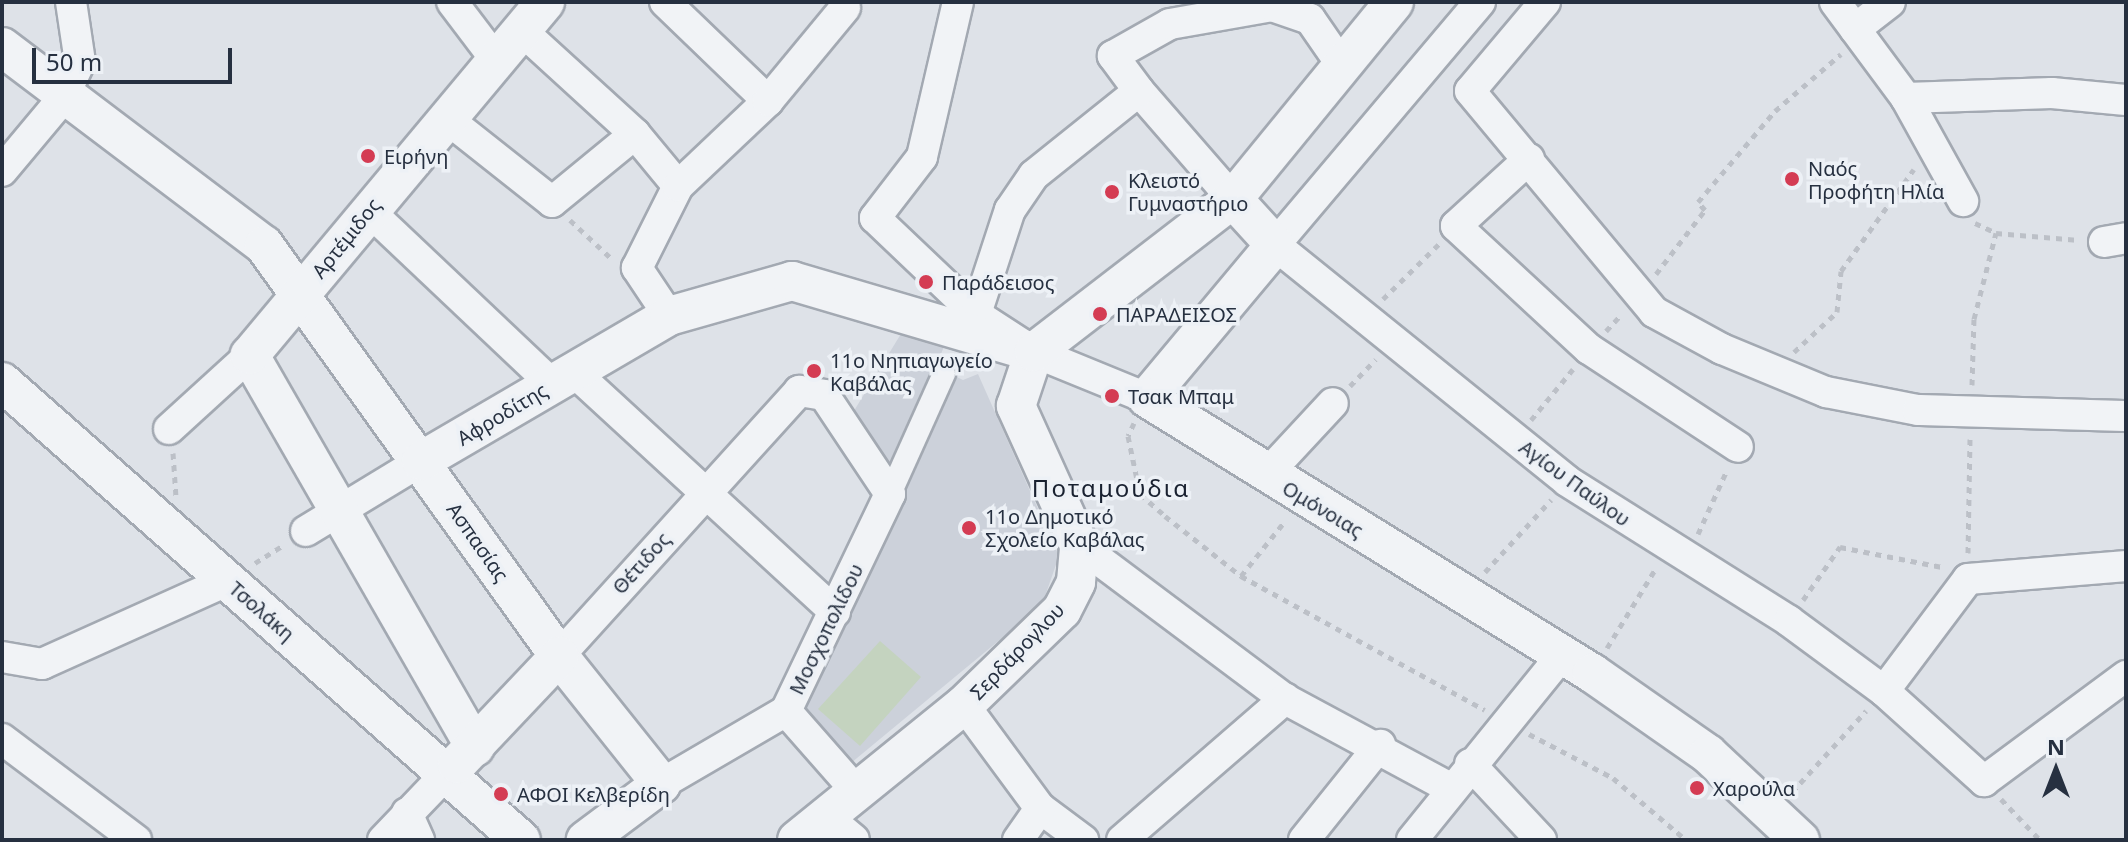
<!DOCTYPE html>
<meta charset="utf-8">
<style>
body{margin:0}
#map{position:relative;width:2128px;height:842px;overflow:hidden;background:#dee2e8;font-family:"Noto Sans",sans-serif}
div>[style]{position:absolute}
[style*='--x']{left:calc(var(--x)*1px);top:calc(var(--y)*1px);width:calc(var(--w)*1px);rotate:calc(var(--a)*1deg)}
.built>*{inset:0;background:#ccd1da}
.green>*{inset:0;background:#c4d3bf}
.path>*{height:5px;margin-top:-2.5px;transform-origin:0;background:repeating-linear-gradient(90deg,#bcc0c7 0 6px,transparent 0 12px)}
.roads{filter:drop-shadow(2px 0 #a3a9b2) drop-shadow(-2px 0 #a3a9b2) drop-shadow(0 2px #a3a9b2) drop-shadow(0 -2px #a3a9b2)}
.pedestrian>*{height:22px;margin:-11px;padding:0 11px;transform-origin:11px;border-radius:11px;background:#f1f3f6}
.minor>*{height:30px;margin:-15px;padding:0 15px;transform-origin:15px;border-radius:15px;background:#f1f3f6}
.tertiary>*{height:38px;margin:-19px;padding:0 19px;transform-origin:19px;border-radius:19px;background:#f1f3f6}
.dots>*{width:22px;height:22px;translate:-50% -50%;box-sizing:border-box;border:4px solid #edf1f6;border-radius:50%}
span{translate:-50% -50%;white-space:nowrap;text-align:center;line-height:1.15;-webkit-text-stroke:7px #edf1f6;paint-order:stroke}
.poi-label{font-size:20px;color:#263040}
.left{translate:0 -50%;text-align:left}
.street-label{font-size:20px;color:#263040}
.quarter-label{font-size:24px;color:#192130;letter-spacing:2px}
.frame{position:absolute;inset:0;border:4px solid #263040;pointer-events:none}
.north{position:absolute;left:2016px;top:730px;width:80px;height:80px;-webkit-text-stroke:6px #edf1f6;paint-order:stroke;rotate:0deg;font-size:22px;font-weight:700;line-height:32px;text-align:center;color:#263040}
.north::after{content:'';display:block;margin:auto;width:28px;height:36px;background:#263040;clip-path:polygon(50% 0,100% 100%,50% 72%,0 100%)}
.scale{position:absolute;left:32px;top:48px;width:200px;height:36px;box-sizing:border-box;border:4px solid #263040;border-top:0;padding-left:10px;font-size:24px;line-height:28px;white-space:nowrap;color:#263040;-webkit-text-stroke:6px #edf1f6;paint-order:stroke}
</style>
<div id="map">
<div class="built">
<i style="clip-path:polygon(910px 319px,948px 336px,936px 367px,963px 380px,978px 374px,1059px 556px,1042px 605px,851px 763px,802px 716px,905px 500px,849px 419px)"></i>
</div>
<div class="green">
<i style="clip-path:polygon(880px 641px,921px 677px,860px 746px,818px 709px)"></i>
</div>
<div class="path">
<i style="--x:570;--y:220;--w:57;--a:42.9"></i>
<i style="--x:1975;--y:223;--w:23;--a:25"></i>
<i style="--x:1996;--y:233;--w:83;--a:4.8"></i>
<i style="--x:1656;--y:274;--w:81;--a:-52.6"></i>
<i style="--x:1705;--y:210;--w:11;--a:-131"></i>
<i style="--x:1698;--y:202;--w:119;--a:-49.8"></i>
<i style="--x:1775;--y:111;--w:87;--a:-40.8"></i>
<i style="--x:1383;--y:299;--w:78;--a:-44.5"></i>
<i style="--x:1606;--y:331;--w:22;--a:-47"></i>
<i style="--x:1794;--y:352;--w:59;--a:-42.9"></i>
<i style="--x:1837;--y:312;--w:41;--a:-84.4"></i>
<i style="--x:1841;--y:271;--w:125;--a:-54.4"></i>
<i style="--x:1972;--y:385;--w:66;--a:-88.3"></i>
<i style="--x:1974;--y:319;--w:89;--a:-75.7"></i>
<i style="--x:1350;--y:386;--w:37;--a:-46"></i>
<i style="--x:1531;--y:420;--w:66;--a:-50.5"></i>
<i style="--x:1134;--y:423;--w:14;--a:115"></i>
<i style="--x:1128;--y:436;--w:59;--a:78.3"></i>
<i style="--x:1140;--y:494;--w:33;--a:41"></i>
<i style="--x:1165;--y:516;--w:97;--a:38.3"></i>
<i style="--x:1241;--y:576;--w:278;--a:28.8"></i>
<i style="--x:173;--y:453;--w:44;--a:86.1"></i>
<i style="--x:1698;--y:534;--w:70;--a:-65.6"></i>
<i style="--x:1968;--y:553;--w:114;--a:-89"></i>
<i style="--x:255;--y:563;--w:34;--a:-32"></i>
<i style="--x:1485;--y:572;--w:98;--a:-47.5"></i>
<i style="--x:1241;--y:576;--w:70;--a:-51.3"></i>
<i style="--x:1803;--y:600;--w:65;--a:-55.1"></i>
<i style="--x:1840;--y:547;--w:104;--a:11.1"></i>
<i style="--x:1607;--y:648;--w:94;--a:-58.5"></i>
<i style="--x:1529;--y:734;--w:95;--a:27.6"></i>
<i style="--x:1613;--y:778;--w:96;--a:40.3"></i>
<i style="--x:1792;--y:792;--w:110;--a:-47.6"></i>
<i style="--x:2001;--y:799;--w:57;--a:46.4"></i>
</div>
<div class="roads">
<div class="pedestrian">
<i style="--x:890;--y:494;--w:132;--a:-65.8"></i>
</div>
<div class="minor">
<i style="--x:452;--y:2;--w:73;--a:52.8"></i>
<i style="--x:665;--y:2;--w:143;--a:43.9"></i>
<i style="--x:958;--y:2;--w:159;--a:103.1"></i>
<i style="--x:922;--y:157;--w:77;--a:127.6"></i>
<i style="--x:875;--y:218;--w:141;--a:43.6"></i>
<i style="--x:977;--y:315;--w:68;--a:33"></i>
<i style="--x:1034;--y:352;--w:122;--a:22.2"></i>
<i style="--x:1480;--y:2;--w:318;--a:130.2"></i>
<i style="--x:1275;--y:245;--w:375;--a:38.9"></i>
<i style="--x:1567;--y:481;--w:262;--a:32.2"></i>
<i style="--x:1789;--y:621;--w:118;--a:36.4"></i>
<i style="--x:1884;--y:691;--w:135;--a:42"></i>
<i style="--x:1984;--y:781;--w:177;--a:-36.5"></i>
<i style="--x:1545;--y:2;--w:116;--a:130.1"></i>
<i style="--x:1470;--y:91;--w:288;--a:50.2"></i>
<i style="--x:1654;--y:312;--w:77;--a:28.6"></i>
<i style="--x:1722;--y:349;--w:113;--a:22.5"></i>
<i style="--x:1826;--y:392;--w:94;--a:11.1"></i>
<i style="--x:1918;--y:410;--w:208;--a:1.7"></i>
<i style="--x:1835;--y:2;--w:119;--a:53.5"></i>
<i style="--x:1906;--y:98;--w:118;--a:61"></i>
<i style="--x:520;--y:29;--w:156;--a:42.4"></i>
<i style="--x:635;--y:134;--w:67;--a:50.4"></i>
<i style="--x:1855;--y:29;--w:44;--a:-37.6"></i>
<i style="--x:1139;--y:91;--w:143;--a:49"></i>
<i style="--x:1906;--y:98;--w:146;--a:-2"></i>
<i style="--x:2052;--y:93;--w:74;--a:5.4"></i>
<i style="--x:446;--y:118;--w:135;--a:38.4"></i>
<i style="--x:552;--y:202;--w:107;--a:-39.3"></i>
<i style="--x:1529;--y:159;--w:99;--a:137.5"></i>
<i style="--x:1456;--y:226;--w:181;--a:42.8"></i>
<i style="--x:1589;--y:349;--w:178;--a:33.3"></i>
<i style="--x:2;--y:171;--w:95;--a:-50.1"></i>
<i style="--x:63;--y:98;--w:40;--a:-65"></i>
<i style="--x:80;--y:62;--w:61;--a:-98.5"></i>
<i style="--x:368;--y:210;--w:253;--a:43.4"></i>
<i style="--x:2104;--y:242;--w:22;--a:-10"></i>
<i style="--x:669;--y:316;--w:58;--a:-123.7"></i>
<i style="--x:637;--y:268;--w:92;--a:-63.4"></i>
<i style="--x:678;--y:186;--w:124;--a:-43.4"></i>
<i style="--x:768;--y:101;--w:121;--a:-50.4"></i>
<i style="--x:971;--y:329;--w:125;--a:-71.9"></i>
<i style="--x:1010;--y:210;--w:42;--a:-55.6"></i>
<i style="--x:1034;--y:175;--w:134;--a:-38.7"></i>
<i style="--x:1139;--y:91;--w:44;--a:-126.6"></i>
<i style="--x:1113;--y:56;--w:65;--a:-29.3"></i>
<i style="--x:1170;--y:24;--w:104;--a:-10"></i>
<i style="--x:1272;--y:6;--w:40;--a:18.9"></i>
<i style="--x:1310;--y:19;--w:55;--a:55.4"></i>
<i style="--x:573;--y:371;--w:356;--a:42.6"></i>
<i style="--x:169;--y:429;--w:110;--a:-42.4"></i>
<i style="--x:1266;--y:475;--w:98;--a:-47.1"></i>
<i style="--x:306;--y:531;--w:135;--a:-31.3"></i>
<i style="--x:1079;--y:545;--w:257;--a:36.8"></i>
<i style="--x:1285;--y:699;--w:190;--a:28.3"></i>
<i style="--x:559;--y:656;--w:358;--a:-47.8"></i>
<i style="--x:799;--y:391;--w:25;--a:9"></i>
<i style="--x:824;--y:395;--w:119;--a:56.3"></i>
<i style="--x:890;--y:494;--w:241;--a:115.6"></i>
<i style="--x:786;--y:711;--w:145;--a:149.7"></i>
<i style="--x:2;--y:657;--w:41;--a:9.9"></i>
<i style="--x:42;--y:664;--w:203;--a:-24.2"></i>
<i style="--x:1884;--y:691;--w:140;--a:-53.1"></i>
<i style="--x:1968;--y:579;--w:159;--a:-4.7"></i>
<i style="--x:964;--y:705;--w:128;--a:53.6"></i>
<i style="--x:1040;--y:808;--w:54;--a:36.7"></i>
<i style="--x:786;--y:711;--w:109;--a:48.7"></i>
<i style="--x:2;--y:739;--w:168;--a:37"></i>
<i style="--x:1470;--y:764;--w:104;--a:46.9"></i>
<i style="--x:407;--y:813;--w:30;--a:66"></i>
<i style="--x:827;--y:817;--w:35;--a:40"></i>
<i style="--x:383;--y:840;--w:95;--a:-46.3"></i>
<i style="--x:1018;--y:840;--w:39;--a:-55"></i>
<i style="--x:1122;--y:840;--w:216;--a:-40.9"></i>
<i style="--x:1304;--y:840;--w:122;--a:-51.3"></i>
<i style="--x:1412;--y:840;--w:237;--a:-51"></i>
</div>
<div class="tertiary">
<i style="--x:2;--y:47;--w:328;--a:37.1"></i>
<i style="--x:264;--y:245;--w:506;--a:54.33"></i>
<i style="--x:559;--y:656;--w:164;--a:51.4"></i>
<i style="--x:661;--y:784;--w:94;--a:143.3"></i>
<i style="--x:1233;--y:199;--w:62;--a:47.6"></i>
<i style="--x:1275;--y:245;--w:199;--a:129.9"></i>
<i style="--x:1147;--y:398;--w:523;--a:31.72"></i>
<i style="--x:1592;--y:673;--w:141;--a:34.9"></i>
<i style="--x:1708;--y:754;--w:126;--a:43.1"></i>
<i style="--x:2;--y:382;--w:692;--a:41.43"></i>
<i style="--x:421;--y:461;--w:287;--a:-30.3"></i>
<i style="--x:669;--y:316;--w:128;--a:-15.9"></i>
<i style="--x:792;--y:281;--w:252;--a:16.4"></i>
<i style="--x:475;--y:747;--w:452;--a:-119.9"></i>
<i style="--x:250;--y:355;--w:460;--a:-50.1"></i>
<i style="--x:457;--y:764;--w:149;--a:-46.6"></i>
<i style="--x:797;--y:840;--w:215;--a:-39"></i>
<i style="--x:964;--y:705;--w:136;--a:-44.1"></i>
<i style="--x:1062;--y:610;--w:31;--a:-63"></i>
<i style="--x:1076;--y:582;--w:37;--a:-85"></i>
<i style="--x:1079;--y:545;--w:153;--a:-114.4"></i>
<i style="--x:1016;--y:406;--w:57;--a:-71.6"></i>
<i style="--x:1034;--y:352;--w:251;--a:-37.6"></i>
<i style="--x:1233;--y:199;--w:254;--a:-50.7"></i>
</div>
</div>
<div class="dots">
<i style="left:368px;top:156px;background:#d43c53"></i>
<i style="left:1792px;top:179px;background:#d43c53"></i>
<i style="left:1112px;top:192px;background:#d43c53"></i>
<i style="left:926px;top:282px;background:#d43c53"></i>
<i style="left:1100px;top:314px;background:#d43c53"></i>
<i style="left:814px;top:371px;background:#d43c53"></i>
<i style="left:1112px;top:396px;background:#d43c53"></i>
<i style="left:969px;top:528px;background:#d43c53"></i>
<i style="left:1697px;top:788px;background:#d43c53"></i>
<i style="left:501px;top:794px;background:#d43c53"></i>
</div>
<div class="poi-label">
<span class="left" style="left:384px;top:156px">Ειρήνη</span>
<span class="left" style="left:1808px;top:180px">Ναός<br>Προφήτη Ηλία</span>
<span class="left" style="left:1128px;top:192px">Κλειστό<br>Γυμναστήριο</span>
<span class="left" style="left:942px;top:282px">Παράδεισος</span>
<span class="left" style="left:1116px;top:314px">ΠΑΡΑΔΕΙΣΟΣ</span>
<span class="left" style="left:830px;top:372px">11ο Νηπιαγωγείο<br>Καβάλας</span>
<span class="left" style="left:1128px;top:396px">Τσακ Μπαμ</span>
<span class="left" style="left:985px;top:528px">11ο Δημοτικό<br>Σχολείο Καβάλας</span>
<span class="left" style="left:1713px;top:788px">Χαρούλα</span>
<span class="left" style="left:517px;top:794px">ΑΦΟΙ Κελβερίδη</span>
</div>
<div class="street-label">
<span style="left:346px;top:238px;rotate:-51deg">Αρτέμιδος</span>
<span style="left:502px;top:414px;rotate:-31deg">Αφροδίτης</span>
<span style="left:1575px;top:483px;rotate:36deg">Αγίου Παύλου</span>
<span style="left:1323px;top:509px;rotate:31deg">Ομόνοιας</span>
<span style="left:478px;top:542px;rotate:55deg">Ασπασίας</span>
<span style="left:641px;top:563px;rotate:-48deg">Θέτιδος</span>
<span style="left:262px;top:611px;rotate:41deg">Τσολάκη</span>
<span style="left:826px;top:629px;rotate:-64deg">Μοσχοπολίδου</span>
<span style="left:1017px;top:651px;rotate:-46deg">Σερδάρογλου</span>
</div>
<div class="quarter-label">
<span style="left:1111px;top:488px">Ποταμούδια</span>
</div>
<div class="frame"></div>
<div class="north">N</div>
<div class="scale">50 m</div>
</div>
